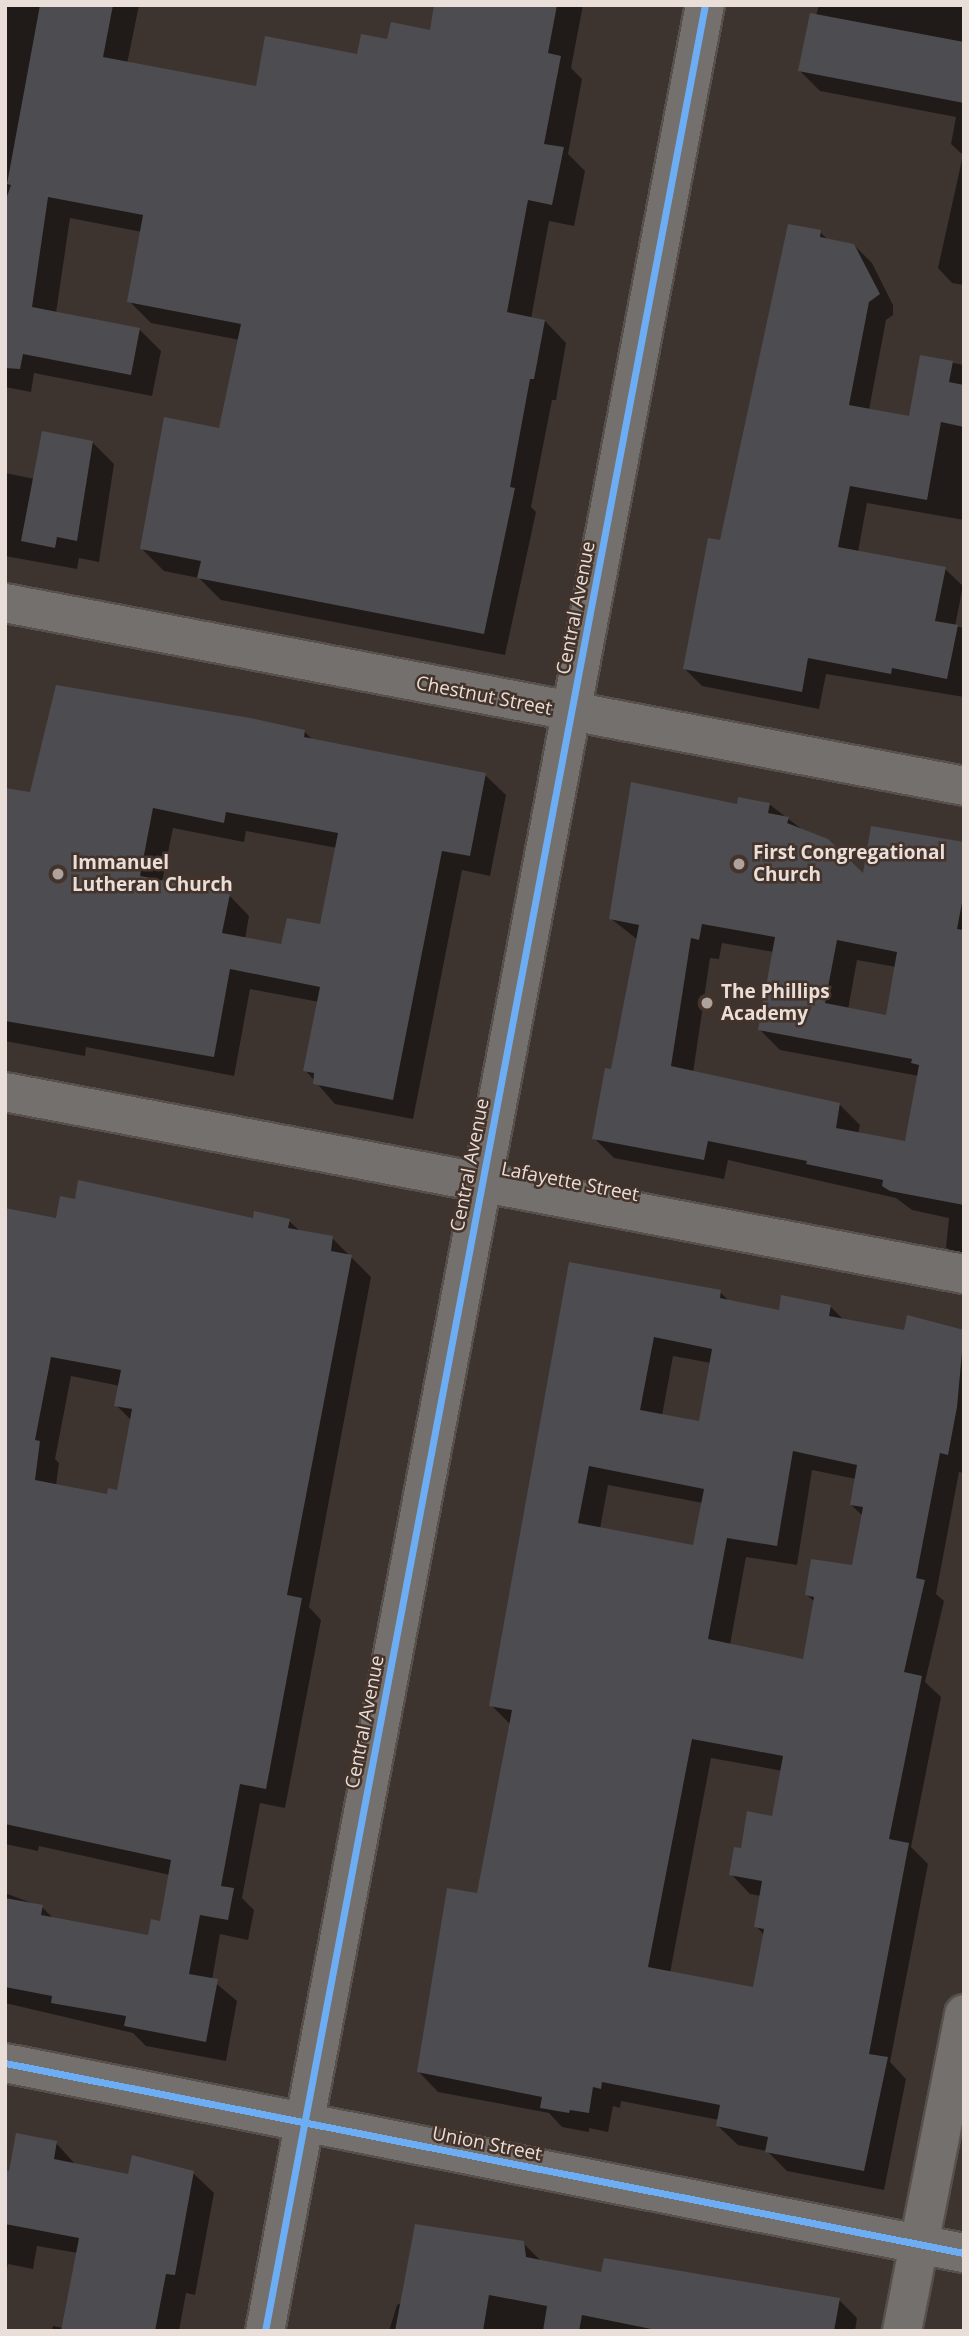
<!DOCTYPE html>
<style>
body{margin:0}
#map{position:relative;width:969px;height:2336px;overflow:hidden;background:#3d3430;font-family:"Open Sans",sans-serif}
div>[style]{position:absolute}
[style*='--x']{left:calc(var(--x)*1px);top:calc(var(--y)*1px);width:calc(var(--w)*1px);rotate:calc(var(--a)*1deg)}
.shadow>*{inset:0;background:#0007}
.building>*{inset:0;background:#4d4c50}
.roads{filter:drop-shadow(2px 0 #58504c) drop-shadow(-2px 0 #58504c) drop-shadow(0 2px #58504c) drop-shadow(0 -2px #58504c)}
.minor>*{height:38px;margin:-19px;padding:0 19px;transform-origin:19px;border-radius:19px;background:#73706d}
.tertiary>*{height:38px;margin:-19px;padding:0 19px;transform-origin:19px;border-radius:19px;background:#73706d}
.cycleway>*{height:7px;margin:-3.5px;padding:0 3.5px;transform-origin:3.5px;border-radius:3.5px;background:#6dadf4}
.dots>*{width:19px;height:19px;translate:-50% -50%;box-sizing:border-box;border:4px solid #43332a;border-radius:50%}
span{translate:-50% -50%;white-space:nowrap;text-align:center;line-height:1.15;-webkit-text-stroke:5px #43332a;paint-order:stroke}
.street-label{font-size:19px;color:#e9ded8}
.poi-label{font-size:19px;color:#e9ded8;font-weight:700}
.left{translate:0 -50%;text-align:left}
.frame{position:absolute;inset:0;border:7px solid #e9ded8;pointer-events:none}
</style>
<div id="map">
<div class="shadow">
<i style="clip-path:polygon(5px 5px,139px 5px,127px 64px,258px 88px,359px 56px,389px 41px,431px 32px,436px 5px,583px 5px,571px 68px,582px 79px,568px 154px,585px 171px,574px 226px,549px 221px,531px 319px,545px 321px,566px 343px,556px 400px,552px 400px,531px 507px,536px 512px,505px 655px,221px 600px,199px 578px,164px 571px,142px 549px,220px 430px,240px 340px,151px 323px,129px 301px,142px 232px,70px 218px,56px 313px,139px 329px,161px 351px,152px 396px,34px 373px,31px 392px,5px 387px)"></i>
<i style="clip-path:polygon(819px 5px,964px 5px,964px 285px,952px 283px,938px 268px,963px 155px,951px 144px,956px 117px,820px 91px,800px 71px)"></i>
<i style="clip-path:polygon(820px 232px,829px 241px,854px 245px,872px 263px,893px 305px,893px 315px,886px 320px,869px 410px,910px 418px,922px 357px,964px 365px,964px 520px,867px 503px,858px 552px,945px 569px,963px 586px,955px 626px,964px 628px,964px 697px,826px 674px,819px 709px,702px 686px,685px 669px)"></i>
<i style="clip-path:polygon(92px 442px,114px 464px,99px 562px,79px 558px,77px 569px,5px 556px,5px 473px,35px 479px)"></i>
<i style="clip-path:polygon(evenodd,304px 731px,314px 741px,485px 775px,506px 795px,490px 876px,462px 870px,413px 1119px,335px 1104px,305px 1070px,319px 1002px,250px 989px,234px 1076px,86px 1047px,85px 1056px,5px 1041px,5px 789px,31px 794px,304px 731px,173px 828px,244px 842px,246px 831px,337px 848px,322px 926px,283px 946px,245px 939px,249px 916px,229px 895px,162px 882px,173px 828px)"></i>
<i style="clip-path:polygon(evenodd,769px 804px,864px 877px,964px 846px,964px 1265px,946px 1247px,949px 1218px,912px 1210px,896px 1198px,728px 1160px,724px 1179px,614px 1158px,594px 1138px,613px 1071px,638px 940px,610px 918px,738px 806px,769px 804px,722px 943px,774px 952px,760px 1030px,780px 1050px,919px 1076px,906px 1143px,858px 1134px,860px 1125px,839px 1104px,693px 1073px,710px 958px,719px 959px,722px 943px,769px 804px,857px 960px,896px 967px,887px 1017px,848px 1010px,857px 960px)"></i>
<i style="clip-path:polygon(evenodd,58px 1220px,289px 1221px,301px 1232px,332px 1238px,371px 1277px,309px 1607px,321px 1620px,285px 1808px,260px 1803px,242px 1898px,254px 1910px,248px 1940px,220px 1934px,212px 1980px,237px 2001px,226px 2061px,146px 2046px,133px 2033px,5px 2003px,5px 1893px,42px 1907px,54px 1919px,149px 1937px,161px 1923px,170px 1875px,39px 1846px,38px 1851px,5px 1844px,5px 1562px,58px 1220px,71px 1376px,120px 1386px,116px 1405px,132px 1421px,118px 1492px,109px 1496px,56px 1486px,59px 1463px,55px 1459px,71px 1376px)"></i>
<i style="clip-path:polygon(evenodd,571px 1264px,720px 1292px,730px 1302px,780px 1312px,830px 1306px,844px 1320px,905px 1332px,964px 1332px,964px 1473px,959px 1472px,936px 1594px,944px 1601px,925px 1682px,941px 1697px,911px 1847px,928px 1864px,890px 2062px,906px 2079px,884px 2190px,787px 2171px,767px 2151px,738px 2145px,718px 2126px,719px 2120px,621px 2101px,620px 2108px,613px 2106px,608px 2132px,589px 2128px,589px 2132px,562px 2127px,549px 2113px,438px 2092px,419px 2072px,478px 1895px,511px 1725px,491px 1705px,571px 1264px,673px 1356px,711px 1363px,700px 1423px,662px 1416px,673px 1356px,571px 1264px,812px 1470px,856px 1479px,851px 1505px,863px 1516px,853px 1567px,807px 1595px,815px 1602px,805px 1661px,730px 1645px,746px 1557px,797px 1565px,812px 1470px,571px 1264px,608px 1485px,703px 1503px,695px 1547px,600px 1529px,608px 1485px,571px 1264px,711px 1758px,783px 1771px,774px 1818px,742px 1850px,731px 1874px,750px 1894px,761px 1896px,756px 1926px,764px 1935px,754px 1989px,670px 1973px,711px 1758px)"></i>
<i style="clip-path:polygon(56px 2143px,76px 2165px,130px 2176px,193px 2173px,214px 2193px,195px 2295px,186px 2293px,179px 2331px,52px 2331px,53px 2326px,63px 2328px,78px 2253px,37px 2246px,33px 2269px,8px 2264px,5px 2277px,5px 2172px,11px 2173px)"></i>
<i style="clip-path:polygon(523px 2243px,542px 2262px,603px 2274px,839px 2300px,857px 2318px,855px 2331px,389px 2331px,397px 2305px)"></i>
</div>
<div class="building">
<i style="clip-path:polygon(40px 5px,113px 5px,103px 57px,256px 86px,265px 36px,357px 54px,361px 34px,387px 39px,391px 22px,430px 30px,434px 5px,557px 5px,548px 53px,561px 56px,544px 144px,564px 147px,552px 205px,528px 200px,507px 312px,545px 320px,534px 379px,530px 379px,510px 487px,515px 488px,484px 634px,197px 578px,201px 561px,140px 549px,164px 417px,219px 428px,241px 324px,127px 302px,143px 215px,48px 197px,32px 307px,140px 328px,131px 375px,23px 354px,20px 369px,5px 368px,5px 202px,11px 185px,7px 184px)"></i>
<i style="clip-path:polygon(810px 13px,964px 42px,964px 103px,798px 71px)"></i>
<i style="clip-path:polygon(788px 224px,821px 230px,820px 237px,854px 244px,880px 294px,869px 302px,849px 405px,909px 416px,920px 355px,953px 361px,949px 382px,964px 385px,964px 427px,941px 422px,927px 500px,850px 486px,838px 547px,946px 567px,935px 621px,958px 625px,947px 679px,892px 668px,891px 674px,808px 658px,802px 692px,683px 669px,708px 538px,720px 540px)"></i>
<i style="clip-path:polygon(42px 431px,93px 441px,77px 541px,57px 537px,55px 548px,21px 541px)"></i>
<i style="clip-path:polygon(evenodd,56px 685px,250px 718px,305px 730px,304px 737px,486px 773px,470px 856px,442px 851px,393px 1100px,313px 1084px,314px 1073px,303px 1071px,320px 987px,230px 969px,214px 1057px,5px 1021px,5px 788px,30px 792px,56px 685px,153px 808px,224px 823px,226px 812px,338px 833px,320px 924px,287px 918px,281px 944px,222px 933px,230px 894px,140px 876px,153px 808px)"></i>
<i style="clip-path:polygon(evenodd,631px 782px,737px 804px,738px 797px,770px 803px,768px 813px,789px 817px,787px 823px,828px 839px,863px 873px,871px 826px,964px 842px,964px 892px,957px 929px,964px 930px,964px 1205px,890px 1191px,882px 1186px,883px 1180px,806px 1164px,807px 1161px,708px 1141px,704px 1160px,592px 1139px,605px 1068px,611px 1069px,639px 925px,609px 919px,631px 782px,702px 924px,775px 937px,758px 1030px,912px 1059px,911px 1063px,919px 1065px,905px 1141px,836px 1128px,840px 1103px,671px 1066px,691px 938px,699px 940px,702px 924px,631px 782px,837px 940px,897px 952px,886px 1015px,825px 1003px,837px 940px)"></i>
<i style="clip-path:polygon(evenodd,78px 1180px,253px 1218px,254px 1211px,290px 1219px,288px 1228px,333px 1236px,331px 1251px,352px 1255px,287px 1595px,302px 1598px,266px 1789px,240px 1784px,221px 1886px,234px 1888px,228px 1920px,200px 1915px,189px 1974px,218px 1979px,206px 2042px,124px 2026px,126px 2016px,51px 2003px,52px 1996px,5px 1987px,5px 1898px,43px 1905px,41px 1915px,148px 1935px,151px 1919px,160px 1921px,171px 1860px,5px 1824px,5px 1208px,56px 1218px,60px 1196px,75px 1199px,78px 1180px,51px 1357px,121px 1370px,114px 1406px,132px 1409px,117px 1490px,108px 1488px,107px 1494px,35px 1480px,40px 1441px,35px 1440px,51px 1357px)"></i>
<i style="clip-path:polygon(evenodd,569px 1262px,721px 1290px,720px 1298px,779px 1310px,781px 1295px,831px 1305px,829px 1316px,904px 1330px,907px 1315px,964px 1330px,957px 1407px,948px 1455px,940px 1453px,916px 1578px,925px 1580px,904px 1672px,922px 1676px,889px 1839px,909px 1843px,869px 2054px,888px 2057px,864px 2171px,765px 2152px,768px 2137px,716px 2126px,720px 2105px,602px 2082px,601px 2089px,593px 2087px,589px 2113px,570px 2110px,569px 2113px,540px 2108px,542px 2097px,417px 2072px,447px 1888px,477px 1893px,512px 1710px,489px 1706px,569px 1262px,654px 1337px,712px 1349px,699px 1421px,640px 1410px,654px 1337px,569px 1262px,793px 1451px,857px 1465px,850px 1505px,863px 1507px,852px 1565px,811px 1559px,805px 1595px,814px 1597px,803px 1659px,708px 1639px,727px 1538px,777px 1546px,793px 1451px,569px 1262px,589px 1466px,704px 1489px,693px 1545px,578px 1523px,589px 1466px,569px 1262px,692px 1739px,783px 1756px,772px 1816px,747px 1811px,741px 1848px,734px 1847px,729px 1875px,762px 1881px,754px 1927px,764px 1929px,753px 1987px,648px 1967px,692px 1739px)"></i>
<i style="clip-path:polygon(16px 2133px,57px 2141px,54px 2159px,128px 2174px,132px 2155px,194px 2171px,175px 2275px,166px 2274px,155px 2331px,61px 2331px,79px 2238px,5px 2224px,5px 2170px,9px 2171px)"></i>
<i style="clip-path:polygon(415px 2224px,524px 2241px,526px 2257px,601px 2272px,604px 2258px,840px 2298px,834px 2331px,661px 2331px,582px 2315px,579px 2331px,543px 2331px,547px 2306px,489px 2295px,483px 2331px,395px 2331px)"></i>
</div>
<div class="roads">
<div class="minor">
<i style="--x:5;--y:603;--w:976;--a:10.8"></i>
<i style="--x:5;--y:1092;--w:976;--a:10.75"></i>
<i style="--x:5;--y:2063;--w:978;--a:11.21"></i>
<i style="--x:902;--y:2331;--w:323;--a:-78.9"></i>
</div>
<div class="tertiary">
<i style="--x:265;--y:2331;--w:2367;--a:-79.29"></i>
</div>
</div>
<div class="cycleway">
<i style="--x:5;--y:2063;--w:978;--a:11.21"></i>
<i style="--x:265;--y:2331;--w:2367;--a:-79.29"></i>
</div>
<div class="dots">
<i style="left:739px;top:864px;background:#ada29d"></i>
<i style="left:58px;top:874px;background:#ada29d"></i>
<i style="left:707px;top:1003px;background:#ada29d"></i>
</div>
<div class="street-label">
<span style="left:576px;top:608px;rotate:-79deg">Central Avenue</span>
<span style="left:484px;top:696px;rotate:11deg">Chestnut Street</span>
<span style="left:470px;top:1165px;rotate:-79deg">Central Avenue</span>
<span style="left:570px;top:1182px;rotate:11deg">Lafayette Street</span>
<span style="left:365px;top:1722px;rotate:-79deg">Central Avenue</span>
<span style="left:487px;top:2144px;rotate:11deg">Union Street</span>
</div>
<div class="poi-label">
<span class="left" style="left:753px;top:864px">First Congregational<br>Church</span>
<span class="left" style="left:72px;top:874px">Immanuel<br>Lutheran Church</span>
<span class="left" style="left:721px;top:1003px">The Phillips<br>Academy</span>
</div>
<div class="frame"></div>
</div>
